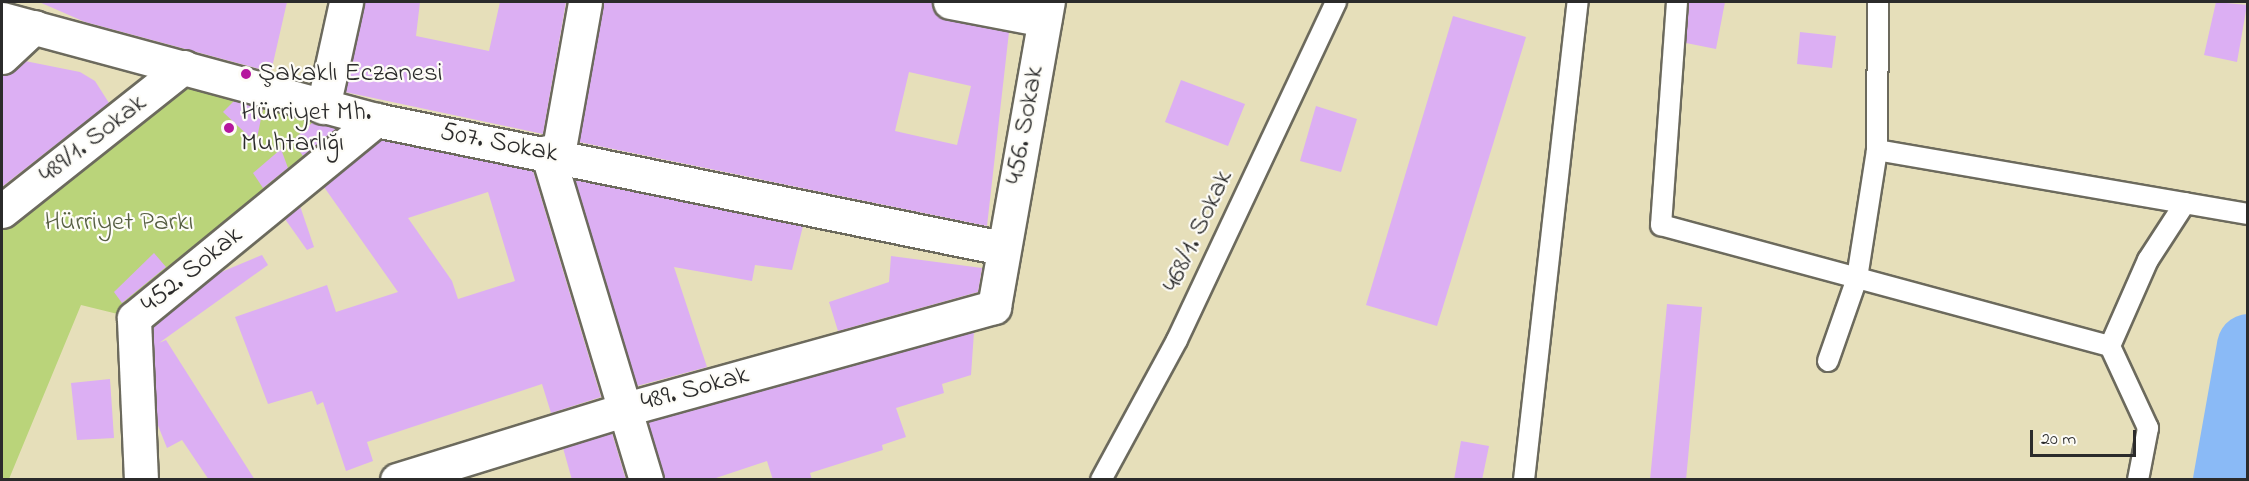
<!DOCTYPE html>
<meta charset="utf-8">
<style>
body{margin:0}
#map{position:relative;width:2249px;height:481px;overflow:hidden;background:#e6dfba;font-family:"Indie Flower",sans-serif}
div>[style]{position:absolute}
[style*='--x']{left:calc(var(--x)*1px);top:calc(var(--y)*1px);width:calc(var(--w)*1px);rotate:calc(var(--a)*1deg)}
.green>*{inset:0;background:#bad47a}
.river>*{height:63px;margin:-31.5px;padding:0 31.5px;transform-origin:31.5px;border-radius:31.5px;background:#8abaf6}
.building>*{inset:0;background:#dcaff3}
.roads{filter:drop-shadow(2px 0 #6c6a5d) drop-shadow(-2px 0 #6c6a5d) drop-shadow(0 2px #6c6a5d) drop-shadow(0 -2px #6c6a5d)}
.lane>*{height:20px;margin:-10px;padding:0 10px;transform-origin:10px;border-radius:10px;background:#fff}
.street>*{height:33px;margin:-16.5px;padding:0 16.5px;transform-origin:16.5px;border-radius:16.5px;background:#fff}
.dots>*{width:16px;height:16px;translate:-50% -50%;box-sizing:border-box;border:3px solid #fdfcf7;border-radius:50%}
span{translate:-50% -50%;white-space:nowrap;text-align:center;line-height:1.15;-webkit-text-stroke:4.5px #fdfcf7;paint-order:stroke}
.poi-label{font-size:27px;color:#2b2b2b}
.left{translate:0 -50%;text-align:left}
.street-label{font-size:27px;color:#2b2b2b}
.park-label{font-size:27px;color:#565e43}
.frame{position:absolute;inset:0;border:3px solid #2b2b2b;pointer-events:none}
.scale{position:absolute;left:2030px;top:430px;width:106px;height:27px;box-sizing:border-box;border:3px solid #2b2b2b;border-top:0;padding-left:8px;font-size:18px;line-height:21px;white-space:nowrap;color:#2b2b2b;-webkit-text-stroke:4px #fdfcf7;paint-order:stroke}
</style>
<div id="map">
<div class="green">
<i style="clip-path:polygon(184px 67px,376px 120px,134px 318px,81px 305px,9px 479px,2px 480px,2px 211px)"></i>
</div>
<div class="river">
<i style="--x:2224;--y:480;--w:137;--a:-79.9"></i>
</div>
<div class="building">
<i style="clip-path:polygon(39px 2px,287px 2px,271px 72px,85px 22px)"></i>
<i style="clip-path:polygon(364px 2px,420px 2px,416px 36px,489px 51px,500px 2px,566px 2px,543px 134px,345px 92px)"></i>
<i style="clip-path:polygon(evenodd,603px 2px,932px 2px,946px 20px,1009px 32px,987px 226px,579px 142px,603px 2px,909px 72px,971px 86px,957px 145px,895px 131px,909px 72px)"></i>
<i style="clip-path:polygon(1689px 2px,1725px 2px,1716px 49px,1686px 43px)"></i>
<i style="clip-path:polygon(2216px 2px,2247px 5px,2237px 62px,2204px 55px)"></i>
<i style="clip-path:polygon(1453px 16px,1526px 37px,1437px 326px,1366px 305px)"></i>
<i style="clip-path:polygon(1800px 32px,1836px 36px,1832px 68px,1797px 64px)"></i>
<i style="clip-path:polygon(25px 61px,80px 72px,95px 81px,109px 103px,3px 186px,2px 75px)"></i>
<i style="clip-path:polygon(1181px 80px,1245px 104px,1228px 146px,1165px 122px)"></i>
<i style="clip-path:polygon(234px 101px,263px 109px,256px 143px,223px 112px)"></i>
<i style="clip-path:polygon(1316px 106px,1357px 119px,1341px 172px,1300px 161px)"></i>
<i style="clip-path:polygon(313px 122px,336px 129px,303px 156px,292px 141px)"></i>
<i style="clip-path:polygon(evenodd,381px 140px,533px 171px,601px 397px,551px 413px,542px 384px,367px 442px,373px 461px,346px 471px,323px 402px,317px 405px,312px 391px,268px 404px,235px 317px,327px 285px,336px 312px,398px 292px,324px 187px,381px 140px,488px 192px,515px 281px,458px 299px,452px 281px,408px 218px,488px 192px)"></i>
<i style="clip-path:polygon(281px 149px,288px 168px,263px 188px,253px 173px)"></i>
<i style="clip-path:polygon(575px 180px,803px 226px,792px 270px,755px 265px,752px 281px,674px 267px,707px 367px,637px 386px)"></i>
<i style="clip-path:polygon(300px 206px,314px 247px,307px 250px,285px 219px)"></i>
<i style="clip-path:polygon(154px 253px,166px 267px,122px 303px,114px 292px)"></i>
<i style="clip-path:polygon(262px 255px,268px 265px,159px 343px,166px 340px,255px 480px,209px 480px,182px 440px,167px 448px,157px 423px,153px 327px,219px 273px)"></i>
<i style="clip-path:polygon(891px 256px,982px 268px,978px 292px,838px 331px,829px 302px,889px 282px)"></i>
<i style="clip-path:polygon(1667px 304px,1702px 307px,1686px 480px,1650px 480px)"></i>
<i style="clip-path:polygon(974px 332px,971px 375px,942px 384px,944px 393px,896px 408px,906px 437px,882px 445px,883px 450px,810px 473px,812px 480px,773px 480px,767px 461px,710px 480px,664px 480px,648px 422px)"></i>
<i style="clip-path:polygon(110px 379px,114px 438px,77px 440px,71px 383px)"></i>
<i style="clip-path:polygon(612px 433px,626px 480px,572px 480px,563px 448px)"></i>
<i style="clip-path:polygon(1461px 441px,1489px 446px,1482px 480px,1454px 480px)"></i>
</div>
<div class="roads">
<div class="lane">
<i style="--x:1677;--y:2;--w:224;--a:94.1"></i>
<i style="--x:1661;--y:225;--w:465;--a:15.1"></i>
<i style="--x:1878;--y:2;--w:148;--a:90.4"></i>
<i style="--x:1877;--y:150;--w:376;--a:9.8"></i>
<i style="--x:1828;--y:361;--w:88;--a:-70.7"></i>
<i style="--x:1857;--y:278;--w:130;--a:-81.1"></i>
<i style="--x:1101;--y:480;--w:159;--a:-61.5"></i>
<i style="--x:1177;--y:340;--w:374;--a:-64.8"></i>
<i style="--x:1524;--y:480;--w:481;--a:-83.6"></i>
<i style="--x:2138;--y:480;--w:53;--a:-79.1"></i>
<i style="--x:2148;--y:428;--w:90;--a:-114.9"></i>
<i style="--x:2110;--y:346;--w:94;--a:-66.2"></i>
<i style="--x:2148;--y:260;--w:68;--a:-57"></i>
</div>
<div class="street">
<i style="--x:950;--y:2;--w:96;--a:10.8"></i>
<i style="--x:2;--y:19;--w:387;--a:15.1"></i>
<i style="--x:376;--y:120;--w:639;--a:11.56"></i>
<i style="--x:2;--y:57;--w:44;--a:-43.2"></i>
<i style="--x:323;--y:107;--w:107;--a:-77.6"></i>
<i style="--x:547;--y:152;--w:343;--a:73.2"></i>
<i style="--x:558;--y:154;--w:154;--a:-79.9"></i>
<i style="--x:2;--y:211;--w:232;--a:-38.4"></i>
<i style="--x:141;--y:480;--w:162;--a:-92.5"></i>
<i style="--x:134;--y:318;--w:313;--a:-39.3"></i>
<i style="--x:397;--y:480;--w:240;--a:-17.2"></i>
<i style="--x:626;--y:409;--w:382;--a:-15.5"></i>
<i style="--x:994;--y:307;--w:310;--a:-80"></i>
</div>
</div>
<div class="dots">
<i style="left:246px;top:74px;background:#b5179e"></i>
<i style="left:229px;top:128px;background:#b5179e"></i>
</div>
<div class="poi-label">
<span class="left" style="left:258px;top:74px">Şakaklı Eczanesi</span>
<span class="left" style="left:241px;top:128px">Hürriyet Mh.<br>Muhtarlığı</span>
</div>
<div class="street-label">
<span style="left:1025px;top:125px;rotate:-80deg">456. Sokak</span>
<span style="left:93px;top:139px;rotate:-38deg">489/1. Sokak</span>
<span style="left:499px;top:143px;rotate:11deg">507. Sokak</span>
<span style="left:1198px;top:231px;rotate:-65deg">468/1. Sokak</span>
<span style="left:192px;top:270px;rotate:-39deg">452. Sokak</span>
<span style="left:695px;top:389px;rotate:-15deg">489. Sokak</span>
</div>
<div class="park-label">
<span style="left:119px;top:223px">Hürriyet Parkı</span>
</div>
<div class="frame"></div>
<div class="scale">20 m</div>
</div>
